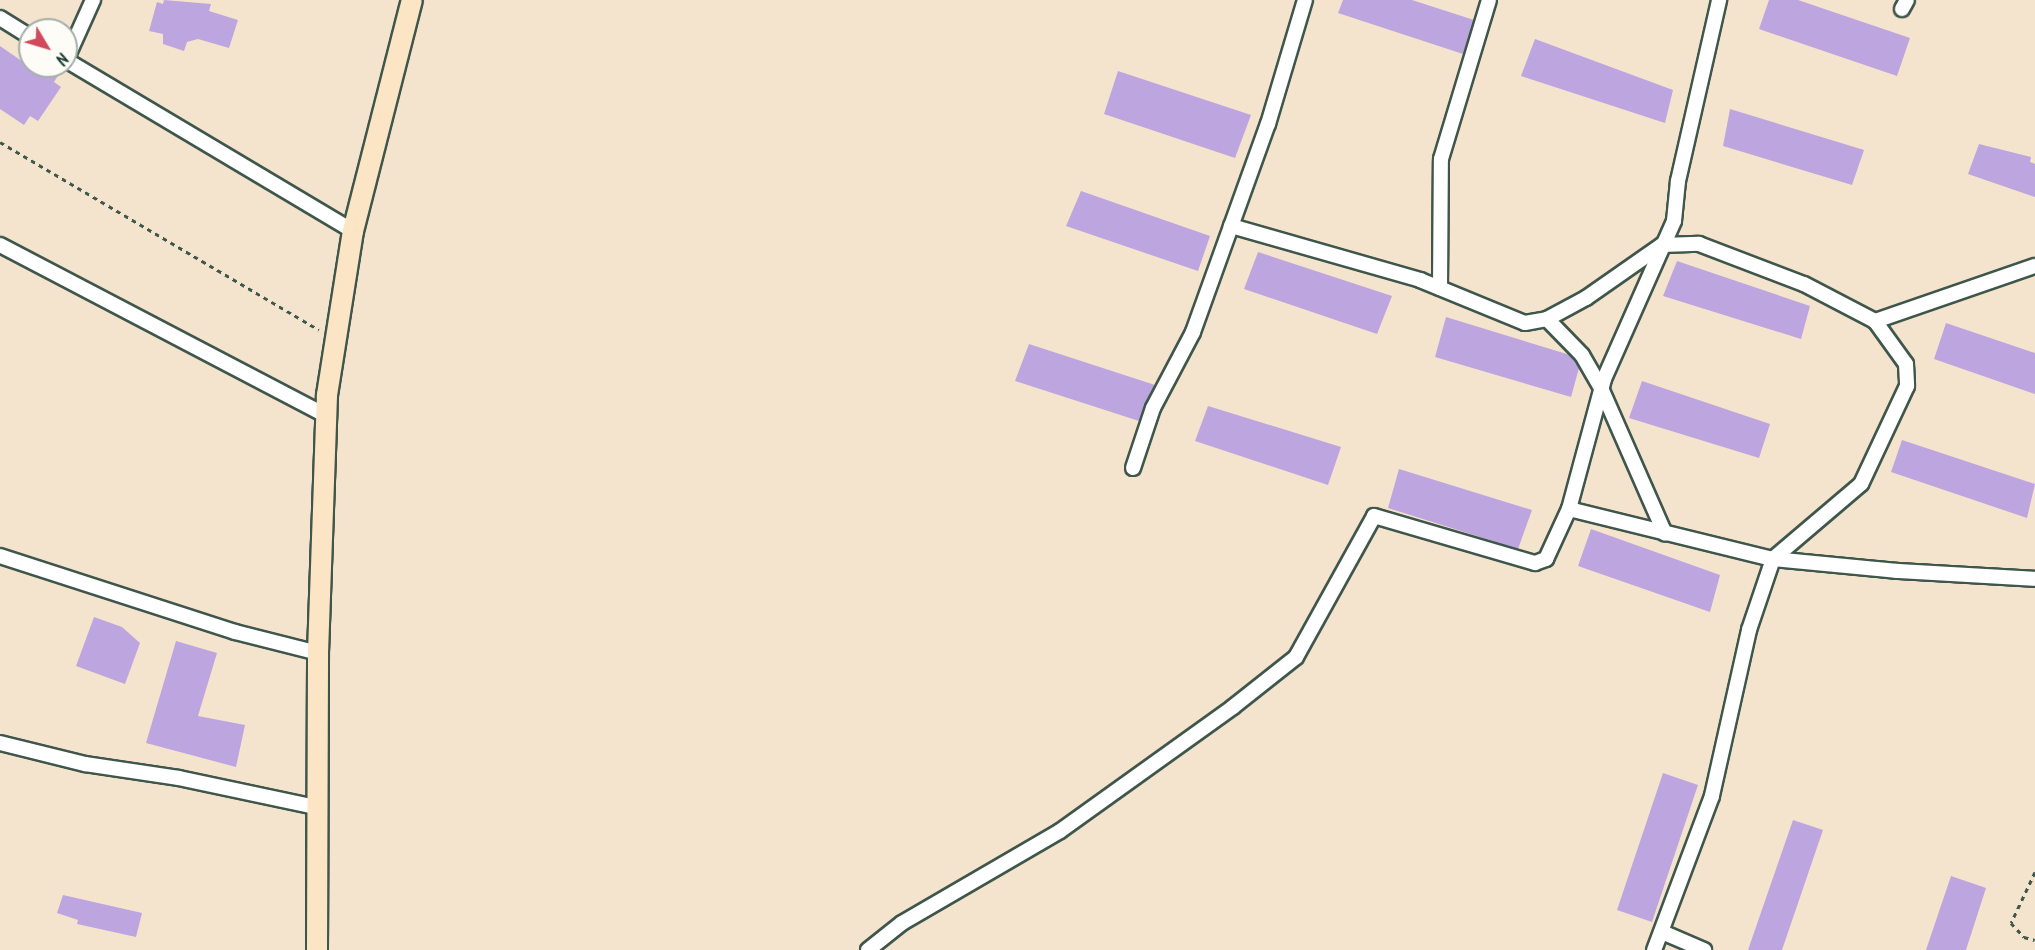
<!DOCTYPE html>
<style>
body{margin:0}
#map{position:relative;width:2035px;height:950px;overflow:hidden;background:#f5e4cd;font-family:Kalam,sans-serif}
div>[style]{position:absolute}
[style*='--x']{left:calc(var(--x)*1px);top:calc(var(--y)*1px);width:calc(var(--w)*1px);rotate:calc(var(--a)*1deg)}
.building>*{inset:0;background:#bda5e0}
.path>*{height:3px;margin-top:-1.5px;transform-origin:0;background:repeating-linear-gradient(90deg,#3f564b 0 4.5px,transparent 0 9px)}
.roads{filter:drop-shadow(2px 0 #3f564b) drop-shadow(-2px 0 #3f564b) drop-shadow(0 2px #3f564b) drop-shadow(0 -2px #3f564b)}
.minor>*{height:14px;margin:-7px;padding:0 7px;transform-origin:7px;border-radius:7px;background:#fff}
.secondary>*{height:20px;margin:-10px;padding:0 10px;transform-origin:10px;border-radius:10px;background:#fce5c4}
span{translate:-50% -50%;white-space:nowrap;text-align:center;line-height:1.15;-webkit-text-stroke:4.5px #fdfcf7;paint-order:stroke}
.north{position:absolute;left:18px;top:18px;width:60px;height:60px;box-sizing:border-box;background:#fdfcf7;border:2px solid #a4b0a9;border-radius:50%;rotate:128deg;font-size:16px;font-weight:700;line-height:24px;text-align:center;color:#1f3d34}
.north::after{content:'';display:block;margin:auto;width:21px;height:27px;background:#d1495b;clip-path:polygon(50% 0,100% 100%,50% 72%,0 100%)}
</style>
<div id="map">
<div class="building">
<i style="clip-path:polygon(164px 0,211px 4px,209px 11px,238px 20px,229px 48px,198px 39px,187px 42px,184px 51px,163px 44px,163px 34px,149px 31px,157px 2px,163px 4px)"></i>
<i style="clip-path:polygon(1343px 0,1412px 0,1474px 20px,1463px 54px,1338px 13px)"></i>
<i style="clip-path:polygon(1769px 0,1798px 0,1910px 38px,1897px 76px,1759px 29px)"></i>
<i style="clip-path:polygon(1535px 39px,1673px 90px,1665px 123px,1521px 76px)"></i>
<i style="clip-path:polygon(0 46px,29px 66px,47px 66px,59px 74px,54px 82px,61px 87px,38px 121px,30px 116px,24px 125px,0 109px)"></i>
<i style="clip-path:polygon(1118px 71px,1251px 115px,1235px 158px,1104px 114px)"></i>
<i style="clip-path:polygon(1730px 109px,1864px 150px,1852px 185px,1723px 146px)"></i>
<i style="clip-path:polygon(1979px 144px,2031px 157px,2030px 162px,2035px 164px,2035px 197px,1968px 174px)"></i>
<i style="clip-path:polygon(1081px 191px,1210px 236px,1198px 271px,1066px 226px)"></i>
<i style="clip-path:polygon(1258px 252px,1392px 296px,1377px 334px,1244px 289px)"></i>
<i style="clip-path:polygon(1677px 261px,1810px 306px,1801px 339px,1663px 296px)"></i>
<i style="clip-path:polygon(1446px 317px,1570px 355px,1579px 368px,1571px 397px,1435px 357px)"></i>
<i style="clip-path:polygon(1946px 323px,2035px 353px,2035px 394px,1934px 359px)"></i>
<i style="clip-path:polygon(1029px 344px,1155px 385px,1139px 421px,1015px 381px)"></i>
<i style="clip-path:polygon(1642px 381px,1770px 424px,1759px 458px,1629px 418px)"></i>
<i style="clip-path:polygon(1208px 406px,1341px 447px,1328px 485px,1195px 441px)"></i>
<i style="clip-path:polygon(1902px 440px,2035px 484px,2027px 518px,1891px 472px)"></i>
<i style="clip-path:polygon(1399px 469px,1532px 510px,1518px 549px,1388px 508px)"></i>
<i style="clip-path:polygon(1591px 529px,1720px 575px,1710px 612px,1578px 566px)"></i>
<i style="clip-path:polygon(94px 617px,122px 627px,140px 643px,125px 684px,76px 666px)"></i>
<i style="clip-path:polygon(176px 641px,217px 653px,198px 716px,245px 725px,236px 767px,146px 743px)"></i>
<i style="clip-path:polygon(1663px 773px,1698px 785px,1652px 922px,1617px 910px)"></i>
<i style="clip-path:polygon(1793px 820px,1823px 830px,1782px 950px,1748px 950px)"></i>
<i style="clip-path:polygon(1951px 876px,1986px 888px,1966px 950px,1926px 950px)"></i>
<i style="clip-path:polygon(63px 895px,142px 913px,136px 937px,77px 924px,78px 920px,57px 913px)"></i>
</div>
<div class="path">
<i style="--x:0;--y:142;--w:370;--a:30.5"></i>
<i style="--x:2035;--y:872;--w:56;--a:115.2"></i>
<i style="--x:2011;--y:923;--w:19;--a:47"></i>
<i style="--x:2024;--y:937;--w:11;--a:15"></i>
</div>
<div class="roads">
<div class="minor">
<i style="--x:1902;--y:9;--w:10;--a:-61"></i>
<i style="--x:0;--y:18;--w:36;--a:32"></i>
<i style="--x:66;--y:60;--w:334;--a:30.8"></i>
<i style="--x:66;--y:60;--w:66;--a:-65.8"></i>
<i style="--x:1231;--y:226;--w:197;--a:15.9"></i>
<i style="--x:1420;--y:280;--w:113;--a:22.3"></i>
<i style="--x:1525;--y:323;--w:22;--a:-10"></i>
<i style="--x:1547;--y:319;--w:44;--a:-28.3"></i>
<i style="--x:1586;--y:298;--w:93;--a:-34.9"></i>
<i style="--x:1662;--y:245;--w:37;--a:-2"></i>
<i style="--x:1699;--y:244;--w:112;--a:20.9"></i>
<i style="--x:1804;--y:284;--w:80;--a:27.5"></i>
<i style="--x:1875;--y:321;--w:53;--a:54.2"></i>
<i style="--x:1906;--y:364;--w:22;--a:87"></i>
<i style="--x:1907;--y:386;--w:108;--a:115.1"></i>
<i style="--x:1861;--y:484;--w:116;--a:139.6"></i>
<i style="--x:1773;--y:559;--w:75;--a:108.7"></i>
<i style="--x:1749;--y:630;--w:170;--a:102.6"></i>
<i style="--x:1712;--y:796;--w:165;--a:110.6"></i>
<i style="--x:0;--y:245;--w:369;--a:27.6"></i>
<i style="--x:1440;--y:288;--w:129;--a:-89.6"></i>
<i style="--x:1441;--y:159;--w:166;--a:-73.2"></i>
<i style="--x:1547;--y:319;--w:50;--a:45.8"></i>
<i style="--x:1582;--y:355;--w:38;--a:60"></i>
<i style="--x:1601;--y:388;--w:159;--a:66.3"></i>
<i style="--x:1875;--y:321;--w:169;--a:-19"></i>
<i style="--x:1133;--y:468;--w:63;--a:-71.6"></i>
<i style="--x:1153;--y:408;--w:86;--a:-62.2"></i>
<i style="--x:1193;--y:332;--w:221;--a:-70.2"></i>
<i style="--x:1268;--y:124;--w:129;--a:-73.4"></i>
<i style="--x:1569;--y:509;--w:135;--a:-74.9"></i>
<i style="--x:1604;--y:379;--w:173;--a:-66.1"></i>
<i style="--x:1674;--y:221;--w:40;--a:-84.3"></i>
<i style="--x:1678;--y:181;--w:186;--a:-77.2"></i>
<i style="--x:0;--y:556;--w:247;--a:17.9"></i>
<i style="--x:235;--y:632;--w:86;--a:14.2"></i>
<i style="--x:0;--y:743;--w:88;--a:13.9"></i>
<i style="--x:85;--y:764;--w:95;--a:8.5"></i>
<i style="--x:179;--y:778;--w:144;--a:12"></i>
<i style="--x:1662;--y:932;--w:46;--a:23.2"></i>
<i style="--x:868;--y:950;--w:43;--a:-38.5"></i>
<i style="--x:902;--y:923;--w:183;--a:-30.2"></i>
<i style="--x:1060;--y:831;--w:213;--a:-35.6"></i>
<i style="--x:1233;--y:707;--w:80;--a:-38.4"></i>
<i style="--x:1296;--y:657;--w:161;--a:-61"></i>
<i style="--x:1374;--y:516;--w:168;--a:16.3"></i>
<i style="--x:1535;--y:563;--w:12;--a:-20"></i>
<i style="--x:1546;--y:559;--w:55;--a:-65.3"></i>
<i style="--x:1569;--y:509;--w:210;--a:13.8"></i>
<i style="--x:1773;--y:559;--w:125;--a:5.5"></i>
<i style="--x:1897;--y:571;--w:138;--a:3.3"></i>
</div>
<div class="secondary">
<i style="--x:317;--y:950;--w:297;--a:-89.8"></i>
<i style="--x:318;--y:653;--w:258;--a:-88"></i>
<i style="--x:327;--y:395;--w:166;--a:-81"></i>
<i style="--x:353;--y:231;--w:238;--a:-75.7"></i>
</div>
</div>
<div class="north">N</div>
</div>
